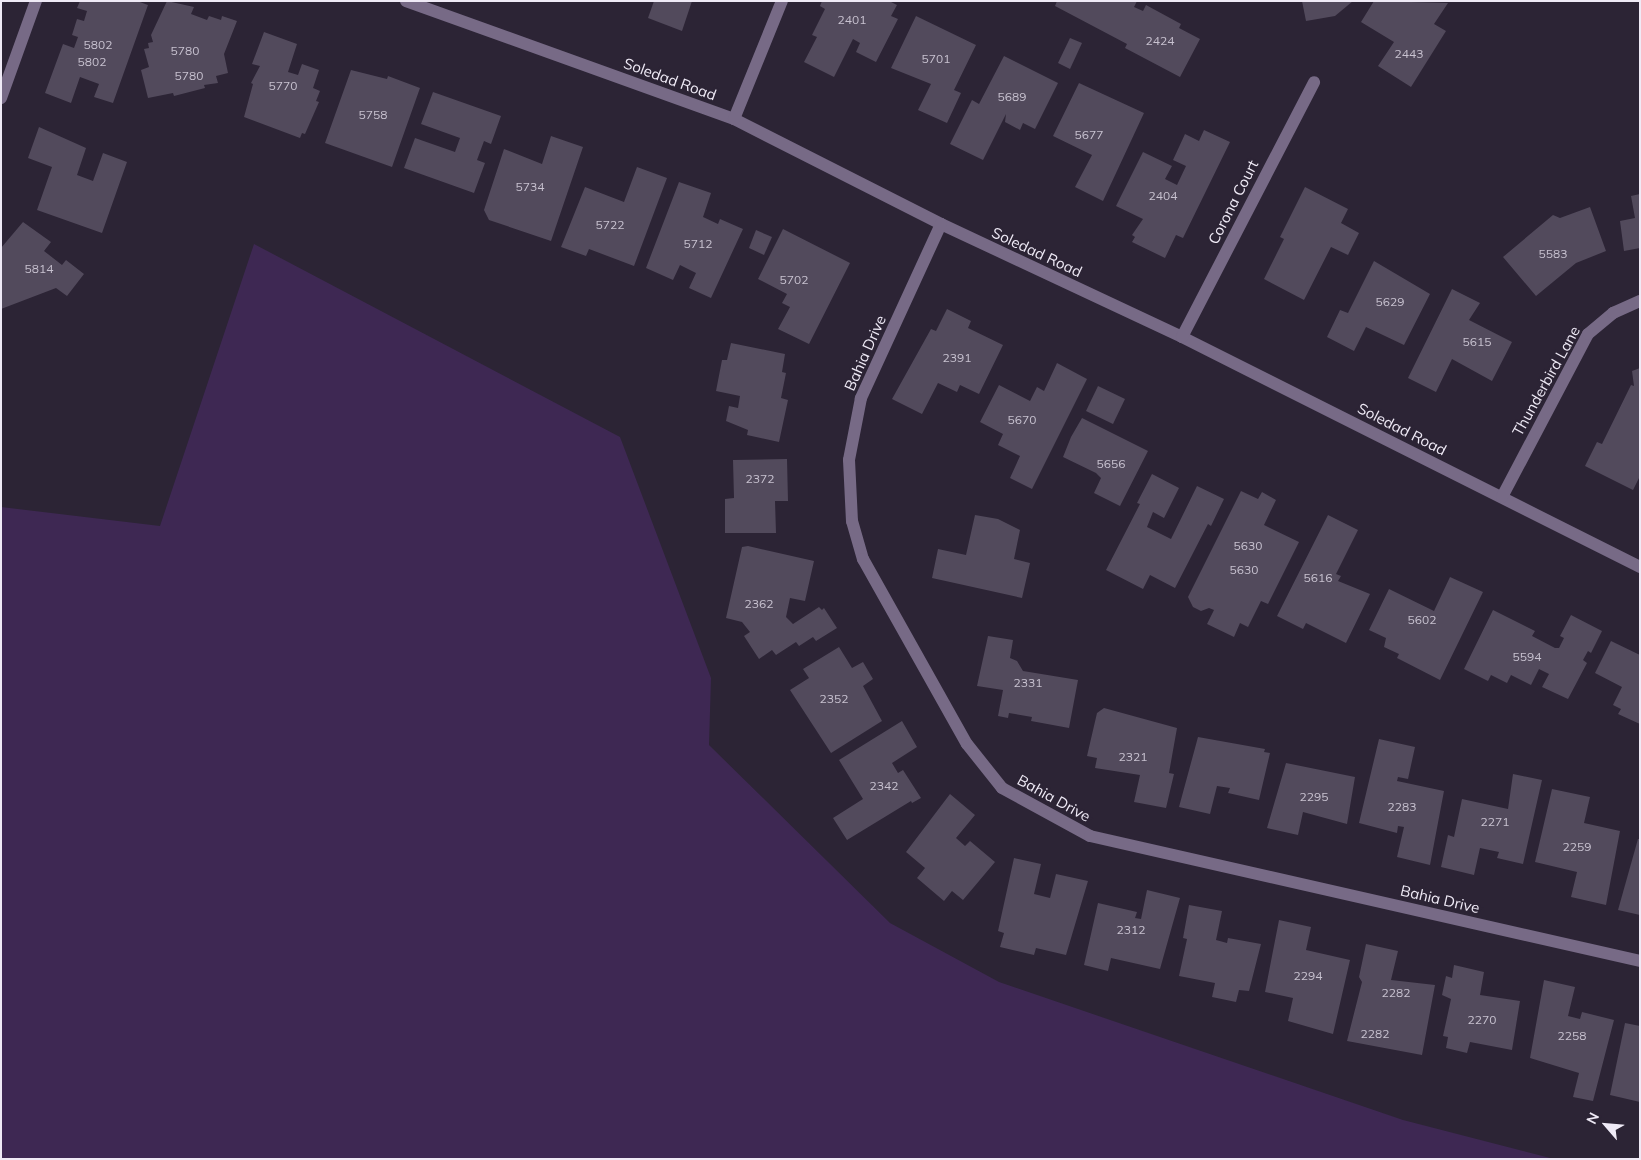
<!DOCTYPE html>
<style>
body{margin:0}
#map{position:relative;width:1641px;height:1160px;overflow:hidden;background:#2c2435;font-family:Mulish,sans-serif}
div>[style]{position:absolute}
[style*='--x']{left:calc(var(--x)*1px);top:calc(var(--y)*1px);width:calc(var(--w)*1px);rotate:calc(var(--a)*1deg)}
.green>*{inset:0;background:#3e2853}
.building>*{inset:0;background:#524a5c}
.minor>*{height:12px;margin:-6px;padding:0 6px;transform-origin:6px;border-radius:6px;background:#776a86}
span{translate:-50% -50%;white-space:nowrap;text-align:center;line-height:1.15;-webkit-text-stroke:4px #2c2435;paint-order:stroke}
.number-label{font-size:12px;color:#c8c2d0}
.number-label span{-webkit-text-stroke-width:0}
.street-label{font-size:15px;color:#efeaf6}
.frame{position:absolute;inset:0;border:2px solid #efeaf6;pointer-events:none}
.north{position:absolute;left:1581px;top:1100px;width:50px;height:50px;-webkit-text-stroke:4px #2c2435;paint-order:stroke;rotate:297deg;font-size:14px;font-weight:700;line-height:20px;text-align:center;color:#efeaf6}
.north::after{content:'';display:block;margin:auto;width:18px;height:22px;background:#efeaf6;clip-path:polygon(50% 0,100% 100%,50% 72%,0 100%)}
</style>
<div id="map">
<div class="green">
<i style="clip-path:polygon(254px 244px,620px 437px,711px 678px,709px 745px,890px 923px,999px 982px,1403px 1120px,1554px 1159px,1px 1159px,1px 507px,160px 526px)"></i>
</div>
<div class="building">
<i style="clip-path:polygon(80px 1px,137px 1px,148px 5px,113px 103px,94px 97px,99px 84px,80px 77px,71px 103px,45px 93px,63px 44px,74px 48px,78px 37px,72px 35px,77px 19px,84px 21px,87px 11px,77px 8px)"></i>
<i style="clip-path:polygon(167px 1px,194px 7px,191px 14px,207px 20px,209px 16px,221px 20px,222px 16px,237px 21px,224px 54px,228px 73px,216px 76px,218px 83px,204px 85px,205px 88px,174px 96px,173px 93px,148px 98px,141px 70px,149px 67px,144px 49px,149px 48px,148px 43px,153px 42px,151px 35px)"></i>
<i style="clip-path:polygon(654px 1px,692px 1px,682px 31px,648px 18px)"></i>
<i style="clip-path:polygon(822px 1px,889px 1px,897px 5px,891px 16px,898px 19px,876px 62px,856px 52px,860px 43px,853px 39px,834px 77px,804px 62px,817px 37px,812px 35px,825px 9px,820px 6px)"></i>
<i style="clip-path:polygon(1057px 1px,1137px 1px,1134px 7px,1143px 11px,1146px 5px,1181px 24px,1179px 28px,1200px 39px,1180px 77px,1125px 48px,1127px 44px,1055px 6px)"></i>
<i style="clip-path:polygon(1302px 1px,1353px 1px,1335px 16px,1306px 21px)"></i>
<i style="clip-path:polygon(1374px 1px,1448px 3px,1434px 24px,1446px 31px,1411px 87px,1378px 66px,1394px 42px,1361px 22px)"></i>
<i style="clip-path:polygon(916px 16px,976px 45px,954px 90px,961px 93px,947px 123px,918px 110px,931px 84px,891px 68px)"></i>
<i style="clip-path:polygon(264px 32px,297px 44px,288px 72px,298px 75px,302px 64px,319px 70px,313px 88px,320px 91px,316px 101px,319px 102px,305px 134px,302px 133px,300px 138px,244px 117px,253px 84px,251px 83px,260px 66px,252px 64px)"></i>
<i style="clip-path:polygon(1070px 38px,1082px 43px,1070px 69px,1058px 63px)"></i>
<i style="clip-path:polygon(1004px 56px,1058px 83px,1035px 129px,1023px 123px,1020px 130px,1005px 122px,1006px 114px,983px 160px,950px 144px,972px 100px,979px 104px)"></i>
<i style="clip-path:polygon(351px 70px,387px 79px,388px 76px,420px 88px,392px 167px,325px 143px)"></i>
<i style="clip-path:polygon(1079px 83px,1144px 113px,1103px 201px,1075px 187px,1092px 155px,1053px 136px)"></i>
<i style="clip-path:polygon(433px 92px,501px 116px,491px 144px,484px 141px,477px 160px,485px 163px,474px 193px,404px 168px,415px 138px,455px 152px,460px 138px,421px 124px)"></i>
<i style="clip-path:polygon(39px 127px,86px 148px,77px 175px,93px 181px,103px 153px,127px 162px,102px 233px,37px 210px,52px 167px,28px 158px)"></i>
<i style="clip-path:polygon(1204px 130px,1230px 142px,1183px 238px,1176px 235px,1165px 258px,1132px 242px,1135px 237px,1132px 235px,1143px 219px,1116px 206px,1143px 152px,1172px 166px,1165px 179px,1177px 185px,1186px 166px,1173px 160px,1185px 134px,1199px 141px)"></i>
<i style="clip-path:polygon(551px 136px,583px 147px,551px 241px,489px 220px,484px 210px,504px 149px,542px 164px)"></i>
<i style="clip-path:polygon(637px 167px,667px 178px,634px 266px,589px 249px,586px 256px,561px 247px,585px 187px,624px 202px)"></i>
<i style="clip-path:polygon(679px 182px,711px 193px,703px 217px,718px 224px,720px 219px,743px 229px,711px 298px,689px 288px,696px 273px,680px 265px,673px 280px,646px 268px)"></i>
<i style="clip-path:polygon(1305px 187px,1348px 209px,1341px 223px,1359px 233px,1348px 255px,1331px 247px,1304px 300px,1264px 279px,1284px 239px,1280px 237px)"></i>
<i style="clip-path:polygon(1640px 194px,1640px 248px,1624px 251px,1620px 221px,1635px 218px,1631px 196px)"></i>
<i style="clip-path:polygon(1590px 207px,1606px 251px,1576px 263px,1536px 296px,1503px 257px,1553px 215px,1560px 218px)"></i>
<i style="clip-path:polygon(23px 222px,51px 242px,44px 251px,62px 265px,66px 260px,84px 274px,67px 296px,56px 288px,1px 309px,1px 248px)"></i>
<i style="clip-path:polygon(783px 229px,850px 263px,809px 344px,778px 329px,790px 307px,782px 303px,787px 294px,758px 279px)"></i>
<i style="clip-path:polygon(756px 230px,772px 237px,764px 255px,749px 248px)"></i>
<i style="clip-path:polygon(1374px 261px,1430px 294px,1404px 345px,1366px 327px,1354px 351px,1327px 337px,1340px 310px,1348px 313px)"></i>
<i style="clip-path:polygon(1452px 289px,1480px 303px,1469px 320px,1512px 342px,1492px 381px,1452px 359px,1436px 392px,1408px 378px)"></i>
<i style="clip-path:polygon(947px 309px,971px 321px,968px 328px,1003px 345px,979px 394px,960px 385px,957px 392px,938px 383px,922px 414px,892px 399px,931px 329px,936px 331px)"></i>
<i style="clip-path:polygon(731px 343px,785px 354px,782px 372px,786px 373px,781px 398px,788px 400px,779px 442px,747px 435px,748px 430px,726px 421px,729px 406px,738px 408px,740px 396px,716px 391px,722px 360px,727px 360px)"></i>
<i style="clip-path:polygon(1057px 363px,1087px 379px,1032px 489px,1010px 478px,1020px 456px,998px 445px,1003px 434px,980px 422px,999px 385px,1030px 401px,1037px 387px,1044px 391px)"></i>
<i style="clip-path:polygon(1640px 368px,1640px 476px,1633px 490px,1585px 466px,1597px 442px,1602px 444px,1631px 385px,1634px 386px,1632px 371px)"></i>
<i style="clip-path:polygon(1098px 386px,1125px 399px,1113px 424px,1086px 411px)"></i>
<i style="clip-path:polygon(1082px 418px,1148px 451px,1120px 506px,1094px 493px,1101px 478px,1096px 473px,1063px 457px,1071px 437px)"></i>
<i style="clip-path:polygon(787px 459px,788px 501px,775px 501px,776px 533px,725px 533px,725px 499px,734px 498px,733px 460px)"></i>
<i style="clip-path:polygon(1152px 474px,1179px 488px,1164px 518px,1153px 512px,1147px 527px,1171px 539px,1197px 486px,1224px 499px,1211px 526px,1208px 524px,1175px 588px,1150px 575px,1143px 589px,1106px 570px,1140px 504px,1137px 503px)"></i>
<i style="clip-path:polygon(1241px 491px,1258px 499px,1262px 492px,1276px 500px,1264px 525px,1299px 542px,1268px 604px,1261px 601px,1248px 627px,1240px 623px,1234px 637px,1207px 624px,1214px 610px,1209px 608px,1201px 611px,1193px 607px,1188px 597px)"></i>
<i style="clip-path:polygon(975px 515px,998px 519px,1020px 530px,1014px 559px,1030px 563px,1022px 598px,932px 578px,938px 549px,966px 555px)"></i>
<i style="clip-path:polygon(1328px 515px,1358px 530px,1336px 574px,1341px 576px,1338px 581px,1370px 594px,1346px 643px,1306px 623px,1303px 629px,1277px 616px)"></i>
<i style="clip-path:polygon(748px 546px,814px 561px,805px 601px,790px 598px,786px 617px,793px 624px,819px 607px,822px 610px,824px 608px,837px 628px,816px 641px,813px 637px,799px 646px,796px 642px,776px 655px,772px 650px,759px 659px,744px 636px,750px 632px,742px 622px,726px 618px,742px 547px)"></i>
<i style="clip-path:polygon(1450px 577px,1483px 592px,1440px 680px,1397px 658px,1399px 654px,1384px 647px,1386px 638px,1369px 630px,1389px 589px,1434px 611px)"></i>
<i style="clip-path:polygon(1493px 610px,1535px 631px,1532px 636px,1555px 648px,1559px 648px,1564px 638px,1560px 636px,1571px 615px,1602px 631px,1591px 653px,1588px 651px,1583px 660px,1587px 663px,1568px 699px,1542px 687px,1549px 674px,1539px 669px,1531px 685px,1511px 675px,1507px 683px,1491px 675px,1488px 681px,1464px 669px)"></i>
<i style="clip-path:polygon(988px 636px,1013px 640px,1010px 658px,1017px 661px,1023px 671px,1078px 680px,1069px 728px,1031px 721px,1032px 717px,1009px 713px,1008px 718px,998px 716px,1003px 690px,977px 686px)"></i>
<i style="clip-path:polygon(1611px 641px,1640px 655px,1640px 724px,1618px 714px,1621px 709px,1613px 705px,1622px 687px,1595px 673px)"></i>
<i style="clip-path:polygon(839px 647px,852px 668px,863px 662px,873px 679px,863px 686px,882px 721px,831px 753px,790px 690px,809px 678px,803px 669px)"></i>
<i style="clip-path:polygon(1104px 708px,1177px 728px,1169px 773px,1174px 774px,1166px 808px,1134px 802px,1140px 775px,1095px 768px,1097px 758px,1087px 756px,1097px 713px)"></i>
<i style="clip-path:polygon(902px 721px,917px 747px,892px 763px,898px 773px,903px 770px,921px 798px,912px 803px,911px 801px,847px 840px,833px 818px,863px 799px,839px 760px)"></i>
<i style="clip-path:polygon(1198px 737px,1265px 749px,1264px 752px,1270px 753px,1259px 800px,1228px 793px,1230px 788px,1217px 786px,1210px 814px,1179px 807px)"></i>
<i style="clip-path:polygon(1379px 739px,1415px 747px,1408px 779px,1398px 777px,1397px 781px,1444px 791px,1430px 865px,1397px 857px,1404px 827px,1398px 826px,1397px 833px,1359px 823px)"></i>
<i style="clip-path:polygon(1286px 763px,1355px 777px,1347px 824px,1303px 812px,1298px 835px,1267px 828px)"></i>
<i style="clip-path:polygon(1513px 774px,1542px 780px,1523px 864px,1497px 858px,1499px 852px,1480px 848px,1474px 875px,1441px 867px,1448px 835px,1454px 837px,1462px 799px,1508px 809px)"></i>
<i style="clip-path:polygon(1552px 789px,1590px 797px,1584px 823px,1620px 831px,1606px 905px,1571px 897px,1577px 872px,1535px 862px)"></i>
<i style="clip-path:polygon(950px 794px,975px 815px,956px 838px,965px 846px,970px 841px,995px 862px,963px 900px,952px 891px,944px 901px,917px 878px,925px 868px,906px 852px)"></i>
<i style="clip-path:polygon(1638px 839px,1640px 839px,1640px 915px,1618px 910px)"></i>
<i style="clip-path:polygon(1014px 858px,1041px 864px,1034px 894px,1050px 898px,1056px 874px,1088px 881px,1066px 955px,1036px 948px,1034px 955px,1000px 947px,1004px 933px,998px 931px)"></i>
<i style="clip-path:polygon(1147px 890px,1180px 898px,1160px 969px,1111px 958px,1108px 971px,1084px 965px,1098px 903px,1137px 912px,1135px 918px,1141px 919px)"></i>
<i style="clip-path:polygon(1189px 905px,1222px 911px,1216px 940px,1227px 943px,1228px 938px,1261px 944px,1249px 991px,1239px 990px,1236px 1002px,1212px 997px,1215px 983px,1179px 976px,1187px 939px,1183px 938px)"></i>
<i style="clip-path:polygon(1279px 920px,1311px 927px,1306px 950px,1350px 960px,1333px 1034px,1288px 1021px,1293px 998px,1265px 992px)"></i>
<i style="clip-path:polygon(1366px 944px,1398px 951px,1391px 980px,1435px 985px,1422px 1055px,1347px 1041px,1362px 982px,1359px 977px)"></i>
<i style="clip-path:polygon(1454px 965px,1484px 972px,1480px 995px,1520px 1001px,1512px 1050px,1470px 1042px,1467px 1053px,1446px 1048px,1448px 1037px,1443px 1036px,1451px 999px,1442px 995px,1446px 976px,1452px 978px)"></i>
<i style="clip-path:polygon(1544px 980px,1575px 987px,1568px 1016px,1580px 1019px,1582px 1012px,1614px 1020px,1593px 1101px,1573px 1097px,1579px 1073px,1530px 1058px)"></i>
<i style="clip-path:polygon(1625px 1023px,1640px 1026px,1640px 1102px,1610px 1095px)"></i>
</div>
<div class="minor">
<i style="--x:406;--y:1;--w:349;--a:19.8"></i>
<i style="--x:734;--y:119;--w:232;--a:26.9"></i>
<i style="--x:941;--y:224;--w:266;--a:25.1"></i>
<i style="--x:1182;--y:337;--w:513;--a:26.67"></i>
<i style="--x:1;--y:98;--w:103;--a:-70.2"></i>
<i style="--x:734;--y:119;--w:127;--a:-67.9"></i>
<i style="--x:941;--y:224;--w:192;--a:114.7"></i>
<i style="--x:861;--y:398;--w:63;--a:101"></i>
<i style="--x:849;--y:460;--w:61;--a:87.2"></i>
<i style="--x:852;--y:521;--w:40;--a:74"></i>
<i style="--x:863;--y:559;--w:212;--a:60.7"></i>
<i style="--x:967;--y:744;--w:56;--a:51.5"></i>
<i style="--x:1002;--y:788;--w:100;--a:28.6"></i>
<i style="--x:1090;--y:836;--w:564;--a:12.8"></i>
<i style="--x:1182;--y:337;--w:287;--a:-62.6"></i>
<i style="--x:1502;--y:497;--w:184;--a:-62.2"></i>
<i style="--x:1588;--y:334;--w:33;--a:-40"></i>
<i style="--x:1613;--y:313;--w:30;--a:-24"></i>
</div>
<div class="number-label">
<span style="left:852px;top:20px">2401</span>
<span style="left:1160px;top:41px">2424</span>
<span style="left:98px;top:45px">5802</span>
<span style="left:185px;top:51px">5780</span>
<span style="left:1409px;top:54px">2443</span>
<span style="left:936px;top:59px">5701</span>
<span style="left:92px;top:62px">5802</span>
<span style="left:189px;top:76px">5780</span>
<span style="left:283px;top:86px">5770</span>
<span style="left:1012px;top:97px">5689</span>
<span style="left:373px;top:115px">5758</span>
<span style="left:1089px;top:135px">5677</span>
<span style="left:530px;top:187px">5734</span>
<span style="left:1163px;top:196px">2404</span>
<span style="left:610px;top:225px">5722</span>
<span style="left:698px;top:244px">5712</span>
<span style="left:1553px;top:254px">5583</span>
<span style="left:39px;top:269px">5814</span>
<span style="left:794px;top:280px">5702</span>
<span style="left:1390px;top:302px">5629</span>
<span style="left:1477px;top:342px">5615</span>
<span style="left:957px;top:358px">2391</span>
<span style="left:1022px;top:420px">5670</span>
<span style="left:1111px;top:464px">5656</span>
<span style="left:760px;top:479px">2372</span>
<span style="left:1248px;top:546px">5630</span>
<span style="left:1244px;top:570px">5630</span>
<span style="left:1318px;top:578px">5616</span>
<span style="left:759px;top:604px">2362</span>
<span style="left:1422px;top:620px">5602</span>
<span style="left:1527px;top:657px">5594</span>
<span style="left:1028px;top:683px">2331</span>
<span style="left:834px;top:699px">2352</span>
<span style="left:1133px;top:757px">2321</span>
<span style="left:884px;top:786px">2342</span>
<span style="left:1314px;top:797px">2295</span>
<span style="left:1402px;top:807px">2283</span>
<span style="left:1495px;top:822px">2271</span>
<span style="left:1577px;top:847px">2259</span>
<span style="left:1131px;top:930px">2312</span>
<span style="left:1308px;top:976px">2294</span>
<span style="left:1396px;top:993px">2282</span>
<span style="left:1482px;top:1020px">2270</span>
<span style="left:1375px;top:1034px">2282</span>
<span style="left:1572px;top:1036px">2258</span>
</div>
<div class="street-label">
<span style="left:670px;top:79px;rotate:20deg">Soledad Road</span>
<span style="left:1233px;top:202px;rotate:-63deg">Corona Court</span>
<span style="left:1037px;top:252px;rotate:25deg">Soledad Road</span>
<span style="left:865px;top:353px;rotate:-66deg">Bahia Drive</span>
<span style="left:1546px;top:381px;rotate:-61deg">Thunderbird Lane</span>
<span style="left:1402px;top:429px;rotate:27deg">Soledad Road</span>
<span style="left:1054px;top:798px;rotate:29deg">Bahia Drive</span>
<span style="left:1440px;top:899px;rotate:13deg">Bahia Drive</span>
</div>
<div class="frame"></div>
<div class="north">N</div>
</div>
